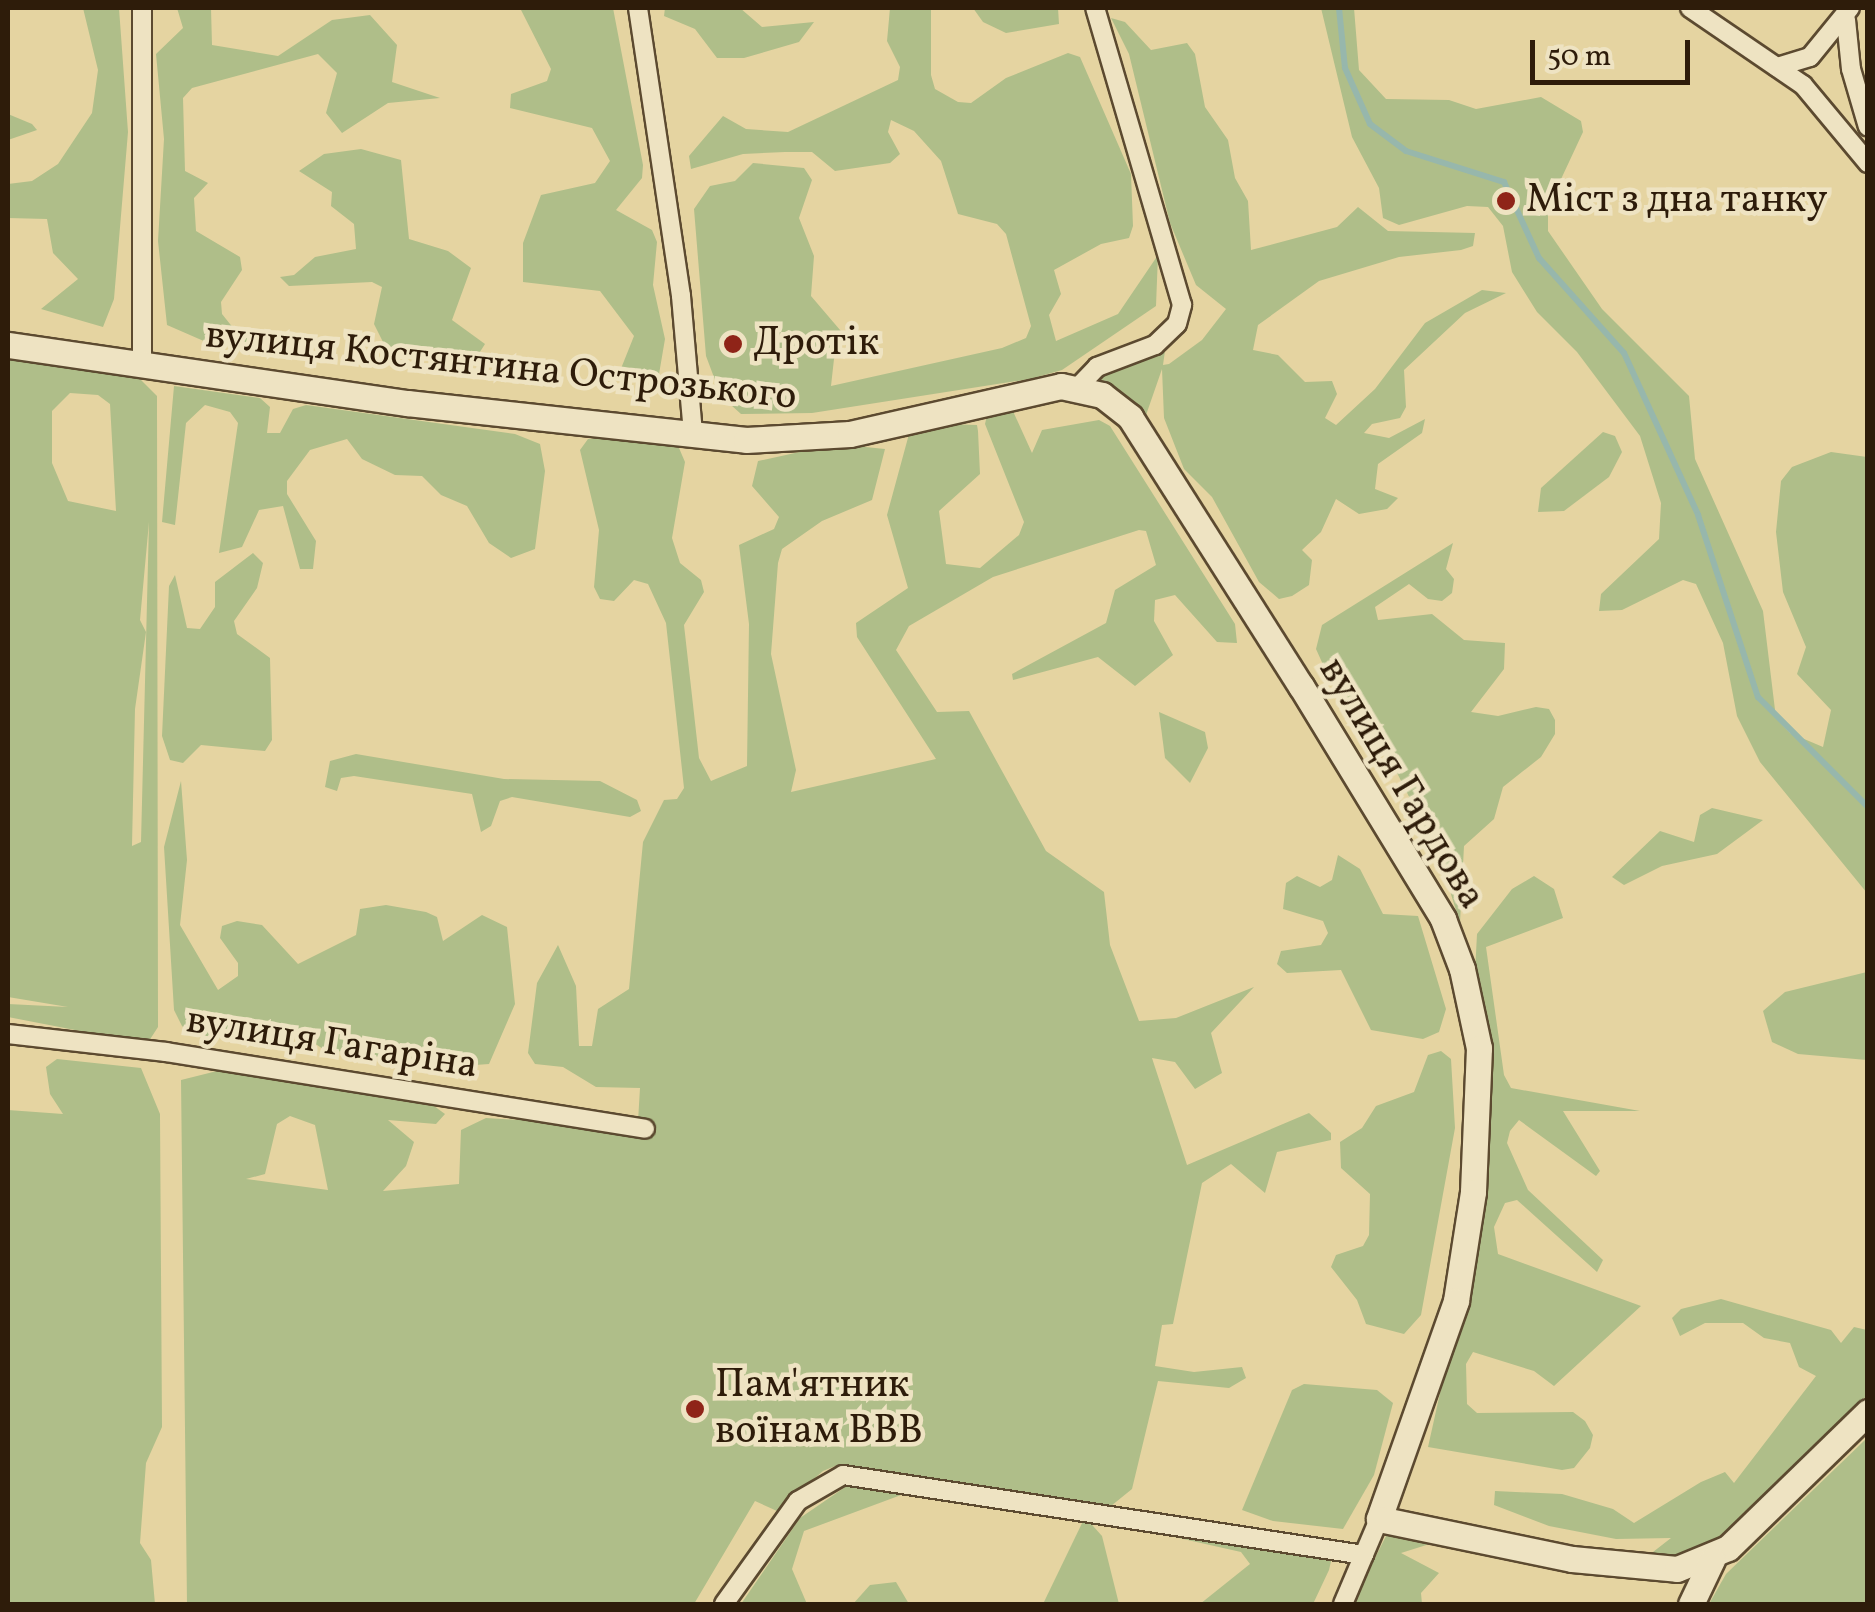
<!DOCTYPE html>
<meta charset="utf-8">
<style>
body{margin:0}
#map{position:relative;width:1875px;height:1612px;overflow:hidden;background:#e5d4a1;font-family:Vollkorn,serif}
div>[style]{position:absolute}
[style*='--x']{left:calc(var(--x)*1px);top:calc(var(--y)*1px);width:calc(var(--w)*1px);rotate:calc(var(--a)*1deg)}
.green>*{inset:0;background:#afbe89}
.stream>*{height:6px;margin:-3px;padding:0 3px;transform-origin:3px;border-radius:3px;background:#97b7ac}
.roads{filter:drop-shadow(2px 0 #5c4a30) drop-shadow(-2px 0 #5c4a30) drop-shadow(0 2px #5c4a30) drop-shadow(0 -2px #5c4a30)}
.street>*{height:18px;margin:-9px;padding:0 9px;transform-origin:9px;border-radius:9px;background:#eee3c2}
.secondary>*{height:25px;margin:-12.5px;padding:0 12.5px;transform-origin:12.5px;border-radius:12.5px;background:#eee3c2}
.dots>*{width:28px;height:28px;translate:-50% -50%;box-sizing:border-box;border:5px solid #eee3c2;border-radius:50%}
span{translate:-50% -50%;white-space:nowrap;text-align:center;line-height:1.15;-webkit-text-stroke:9px #eee3c2;paint-order:stroke}
.poi-label{font-size:40px;color:#2e1c0a}
.left{translate:0 -50%;text-align:left}
.street-label{font-size:40px;color:#2e1c0a}
.frame{position:absolute;inset:0;border:10px solid #2e1c0a;pointer-events:none}
.scale{position:absolute;left:1530px;top:40px;width:160px;height:45px;box-sizing:border-box;border:5px solid #2e1c0a;border-top:0;padding-left:12px;font-size:30px;line-height:35px;white-space:nowrap;color:#2e1c0a;-webkit-text-stroke:8px #eee3c2;paint-order:stroke}
</style>
<div id="map">
<div class="green">
<i style="clip-path:polygon(83px 8px,119px 8px,128px 132px,114px 299px,103px 327px,41px 309px,78px 279px,53px 253px,47px 219px,8px 218px,8px 184px,32px 181px,58px 164px,92px 113px,98px 70px)"></i>
<i style="clip-path:polygon(177px 8px,211px 8px,212px 45px,278px 56px,332px 20px,370px 15px,397px 45px,392px 82px,440px 98px,388px 103px,342px 133px,326px 113px,337px 73px,318px 54px,192px 88px,183px 98px,185px 171px,208px 183px,194px 198px,196px 231px,240px 257px,242px 270px,221px 302px,222px 314px,238px 334px,313px 348px,301px 352px,206px 342px,167px 325px,158px 241px,164px 139px,156px 54px,183px 28px)"></i>
<i style="clip-path:polygon(520px 8px,613px 8px,643px 165px,642px 178px,616px 210px,652px 230px,657px 242px,653px 285px,665px 339px,658px 380px,620px 371px,634px 336px,600px 291px,523px 282px,523px 243px,541px 195px,595px 183px,610px 161px,592px 128px,510px 108px,511px 94px,547px 81px,551px 69px)"></i>
<i style="clip-path:polygon(665px 8px,740px 8px,762px 27px,814px 22px,799px 42px,744px 58px,717px 58px,695px 29px,664px 16px)"></i>
<i style="clip-path:polygon(890px 8px,931px 8px,931px 75px,935px 89px,958px 102px,971px 103px,1006px 78px,1068px 53px,1080px 57px,1131px 174px,1133px 226px,1129px 238px,1101px 244px,1054px 270px,1061px 294px,1049px 315px,1056px 341px,1118px 314px,1158px 255px,1156px 306px,1062px 370px,1030px 379px,812px 413px,741px 414px,721px 396px,706px 356px,694px 209px,710px 186px,735px 181px,753px 163px,804px 168px,812px 180px,799px 218px,814px 256px,811px 296px,846px 337px,834px 359px,831px 386px,1002px 348px,1026px 338px,1031px 326px,1006px 234px,997px 224px,958px 214px,941px 161px,914px 131px,891px 120px,888px 132px,900px 154px,890px 163px,835px 171px,812px 152px,785px 152px,743px 154px,691px 169px,689px 156px,723px 116px,746px 129px,788px 132px,898px 80px,900px 67px,887px 41px)"></i>
<i style="clip-path:polygon(973px 8px,1058px 8px,1059px 24px,1006px 33px,983px 22px)"></i>
<i style="clip-path:polygon(1321px 8px,1354px 8px,1359px 70px,1386px 99px,1449px 100px,1476px 109px,1541px 97px,1581px 121px,1583px 132px,1548px 207px,1548px 231px,1602px 309px,1689px 396px,1695px 459px,1763px 611px,1776px 718px,1790px 733px,1823px 747px,1831px 710px,1797px 674px,1806px 647px,1783px 592px,1776px 532px,1781px 481px,1792px 467px,1831px 452px,1867px 457px,1867px 893px,1760px 762px,1737px 716px,1723px 643px,1696px 584px,1683px 580px,1622px 610px,1599px 611px,1601px 594px,1659px 539px,1661px 503px,1640px 436px,1577px 352px,1537px 312px,1512px 272px,1503px 226px,1488px 207px,1467px 206px,1399px 225px,1383px 218px,1379px 188px,1352px 137px)"></i>
<i style="clip-path:polygon(1111px 18px,1125px 22px,1151px 50px,1187px 43px,1195px 54px,1205px 107px,1228px 140px,1235px 178px,1248px 201px,1251px 250px,1337px 227px,1358px 207px,1388px 231px,1475px 233px,1473px 246px,1461px 250px,1399px 257px,1319px 281px,1258px 325px,1253px 350px,1278px 355px,1305px 382px,1332px 381px,1337px 394px,1325px 418px,1336px 425px,1375px 389px,1425px 323px,1482px 290px,1506px 293px,1465px 313px,1404px 370px,1406px 407px,1400px 418px,1372px 424px,1364px 433px,1389px 438px,1425px 419px,1422px 433px,1378px 464px,1375px 489px,1398px 498px,1387px 509px,1359px 514px,1336px 499px,1321px 532px,1302px 550px,1312px 560px,1309px 585px,1292px 596px,1279px 599px,1259px 582px,1212px 497px,1184px 469px,1164px 418px,1162px 369px,1145px 418px,1125px 394px,1099px 378px,1107px 370px,1165px 351px,1163px 365px,1169px 364px,1202px 340px,1226px 309px,1196px 285px,1170px 223px,1129px 54px)"></i>
<i style="clip-path:polygon(8px 114px,32px 124px,37px 130px,8px 140px)"></i>
<i style="clip-path:polygon(361px 149px,401px 160px,409px 239px,448px 251px,471px 268px,452px 320px,485px 344px,478px 355px,386px 348px,374px 324px,382px 287px,372px 282px,289px 286px,280px 277px,294px 275px,315px 257px,356px 249px,354px 224px,331px 206px,332px 192px,299px 171px,324px 154px)"></i>
<i style="clip-path:polygon(evenodd,8px 351px,137px 376px,157px 396px,158px 1027px,147px 1044px,8px 1017px,8px 1004px,68px 1007px,8px 997px,8px 351px,70px 393px,98px 395px,110px 404px,116px 511px,68px 501px,52px 463px,52px 411px,70px 393px,8px 351px,149px 522px,141px 842px,132px 846px,135px 709px,146px 632px,140px 620px,149px 522px)"></i>
<i style="clip-path:polygon(174px 386px,260px 398px,270px 407px,267px 433px,280px 433px,293px 409px,306px 405px,515px 434px,540px 444px,545px 471px,535px 549px,511px 558px,489px 543px,467px 506px,441px 495px,422px 476px,395px 475px,362px 459px,347px 439px,310px 450px,287px 481px,287px 494px,316px 541px,313px 569px,300px 569px,283px 506px,259px 510px,242px 547px,219px 553px,238px 423px,230px 412px,205px 405px,186px 423px,175px 525px,162px 522px)"></i>
<i style="clip-path:polygon(evenodd,1012px 409px,1032px 453px,1042px 430px,1099px 420px,1110px 426px,1235px 624px,1237px 643px,1217px 642px,1175px 595px,1155px 600px,1154px 621px,1173px 655px,1135px 686px,1098px 657px,1013px 680px,1012px 674px,1106px 623px,1115px 590px,1156px 565px,1146px 531px,1139px 530px,993px 577px,909px 626px,896px 650px,937px 712px,969px 711px,1046px 851px,1104px 892px,1110px 945px,1139px 1021px,1176px 1018px,1254px 987px,1211px 1033px,1222px 1073px,1195px 1089px,1175px 1062px,1152px 1058px,1187px 1165px,1309px 1113px,1331px 1133px,1331px 1140px,1277px 1152px,1265px 1193px,1231px 1164px,1202px 1183px,1173px 1324px,1162px 1325px,1155px 1366px,1194px 1372px,1242px 1367px,1246px 1378px,1229px 1388px,1158px 1381px,1132px 1489px,1111px 1506px,840px 1464px,823px 1471px,777px 1511px,755px 1501px,694px 1604px,187px 1604px,181px 1080px,217px 1071px,434px 1106px,445px 1114px,436px 1124px,388px 1120px,414px 1142px,406px 1166px,383px 1191px,459px 1184px,461px 1130px,486px 1118px,631px 1127px,637px 1138px,640px 1088px,596px 1087px,563px 1067px,535px 1064px,528px 1053px,537px 983px,558px 945px,576px 986px,579px 1046px,592px 1046px,598px 1009px,629px 989px,643px 842px,664px 800px,677px 799px,684px 788px,666px 623px,648px 584px,634px 580px,614px 601px,600px 599px,594px 587px,599px 530px,580px 450px,588px 439px,601px 438px,667px 444px,679px 448px,685px 462px,672px 538px,680px 563px,701px 580px,704px 592px,684px 625px,699px 758px,711px 781px,747px 766px,749px 624px,739px 545px,774px 529px,779px 517px,752px 486px,758px 461px,836px 444px,885px 449px,872px 500px,822px 521px,782px 549px,778px 563px,771px 654px,796px 770px,791px 792px,936px 759px,857px 637px,856px 623px,908px 588px,887px 515px,912px 423px,977px 425px,978px 431px,980px 474px,939px 511px,946px 564px,980px 568px,1019px 535px,1024px 522px,985px 424px,988px 411px,1012px 409px,290px 1116px,315px 1125px,328px 1190px,246px 1179px,265px 1174px,277px 1124px,290px 1116px)"></i>
<i style="clip-path:polygon(1603px 432px,1615px 436px,1622px 452px,1609px 477px,1564px 511px,1538px 512px,1541px 488px)"></i>
<i style="clip-path:polygon(1453px 543px,1446px 569px,1454px 579px,1452px 593px,1442px 601px,1428px 599px,1409px 584px,1375px 607px,1378px 620px,1432px 614px,1464px 640px,1505px 643px,1504px 669px,1471px 712px,1498px 716px,1536px 707px,1549px 709px,1555px 720px,1555px 734px,1541px 757px,1503px 787px,1494px 819px,1464px 846px,1460px 923px,1439px 856px,1389px 757px,1330px 680px,1316px 649px,1322px 625px)"></i>
<i style="clip-path:polygon(253px 553px,263px 563px,257px 588px,234px 621px,237px 634px,270px 658px,272px 740px,265px 751px,201px 745px,183px 763px,170px 760px,162px 736px,169px 586px,175px 575px,187px 628px,200px 629px,215px 607px,215px 582px)"></i>
<i style="clip-path:polygon(1159px 712px,1205px 732px,1208px 748px,1190px 783px,1165px 758px)"></i>
<i style="clip-path:polygon(356px 754px,504px 779px,600px 781px,637px 800px,641px 811px,630px 817px,512px 797px,500px 801px,491px 826px,481px 832px,472px 794px,354px 776px,341px 778px,337px 791px,325px 787px,330px 761px)"></i>
<i style="clip-path:polygon(181px 781px,187px 860px,180px 925px,218px 990px,238px 976px,238px 963px,220px 938px,222px 926px,237px 921px,262px 925px,298px 964px,356px 935px,360px 909px,386px 905px,426px 912px,437px 917px,443px 941px,482px 915px,507px 927px,515px 1004px,489px 1064px,448px 1067px,323px 1049px,298px 1032px,249px 1042px,192px 1034px,182px 1026px,174px 1010px,164px 847px)"></i>
<i style="clip-path:polygon(1712px 808px,1763px 820px,1717px 854px,1662px 866px,1624px 885px,1612px 877px,1660px 831px,1694px 842px,1700px 815px)"></i>
<i style="clip-path:polygon(1338px 855px,1360px 869px,1383px 914px,1418px 916px,1446px 1009px,1439px 1032px,1423px 1039px,1371px 1030px,1341px 970px,1287px 973px,1277px 964px,1281px 951px,1321px 945px,1328px 933px,1323px 921px,1283px 909px,1286px 883px,1297px 876px,1320px 887px,1332px 880px)"></i>
<i style="clip-path:polygon(1534px 876px,1554px 889px,1563px 918px,1486px 947px,1504px 1075px,1511px 1088px,1640px 1111px,1563px 1111px,1600px 1171px,1596px 1176px,1519px 1120px,1510px 1131px,1507px 1143px,1528px 1190px,1603px 1260px,1597px 1272px,1517px 1200px,1505px 1203px,1494px 1227px,1498px 1254px,1641px 1306px,1554px 1386px,1534px 1371px,1473px 1352px,1466px 1364px,1467px 1404px,1477px 1413px,1573px 1412px,1585px 1421px,1593px 1435px,1590px 1448px,1574px 1468px,1562px 1470px,1428px 1447px,1457px 1317px,1477px 934px,1512px 889px)"></i>
<i style="clip-path:polygon(1867px 972px,1867px 1060px,1798px 1054px,1772px 1042px,1763px 1011px,1785px 992px)"></i>
<i style="clip-path:polygon(1441px 1051px,1451px 1059px,1455px 1128px,1421px 1315px,1404px 1334px,1366px 1324px,1357px 1300px,1331px 1267px,1336px 1255px,1363px 1246px,1369px 1235px,1370px 1194px,1341px 1168px,1340px 1142px,1362px 1128px,1376px 1106px,1414px 1092px,1428px 1055px)"></i>
<i style="clip-path:polygon(57px 1059px,141px 1068px,160px 1114px,162px 1427px,146px 1463px,140px 1543px,151px 1560px,155px 1604px,8px 1604px,8px 1110px,63px 1114px,50px 1094px,46px 1067px)"></i>
<i style="clip-path:polygon(1721px 1299px,1831px 1330px,1841px 1343px,1854px 1327px,1867px 1330px,1867px 1395px,1733px 1533px,1680px 1561px,1644px 1559px,1671px 1538px,1616px 1539px,1549px 1526px,1494px 1505px,1495px 1491px,1562px 1494px,1613px 1509px,1634px 1523px,1701px 1482px,1725px 1472px,1734px 1483px,1816px 1376px,1799px 1367px,1790px 1343px,1764px 1338px,1743px 1323px,1705px 1323px,1680px 1336px,1672px 1318px,1681px 1309px)"></i>
<i style="clip-path:polygon(1304px 1384px,1377px 1390px,1393px 1403px,1374px 1475px,1343px 1529px,1273px 1521px,1242px 1510px,1292px 1390px)"></i>
<i style="clip-path:polygon(1867px 1438px,1867px 1604px,1709px 1604px,1726px 1574px)"></i>
<i style="clip-path:polygon(854px 1481px,920px 1488px,804px 1531px,792px 1569px,807px 1604px,741px 1604px,800px 1518px)"></i>
<i style="clip-path:polygon(1085px 1517px,1102px 1536px,1119px 1604px,1043px 1604px)"></i>
<i style="clip-path:polygon(1143px 1522px,1332px 1557px,1329px 1570px,1313px 1604px,1200px 1604px,1250px 1564px,1241px 1552px,1152px 1532px)"></i>
<i style="clip-path:polygon(1388px 1532px,1436px 1542px,1401px 1553px,1439px 1573px,1421px 1593px,1422px 1604px,1352px 1604px)"></i>
<i style="clip-path:polygon(896px 1582px,909px 1604px,853px 1604px,870px 1585px)"></i>
</div>
<div class="stream">
<i style="--x:1339;--y:8;--w:60;--a:84.3"></i>
<i style="--x:1345;--y:68;--w:61;--a:65.9"></i>
<i style="--x:1370;--y:124;--w:45;--a:36.9"></i>
<i style="--x:1406;--y:151;--w:103;--a:17.6"></i>
<i style="--x:1504;--y:182;--w:84;--a:65.3"></i>
<i style="--x:1539;--y:258;--w:127;--a:48.2"></i>
<i style="--x:1624;--y:353;--w:178;--a:65.4"></i>
<i style="--x:1698;--y:515;--w:192;--a:71.8"></i>
<i style="--x:1758;--y:697;--w:156;--a:45"></i>
</div>
<div class="roads">
<div class="street">
<i style="--x:638;--y:8;--w:291;--a:81.5"></i>
<i style="--x:681;--y:296;--w:139;--a:85"></i>
<i style="--x:1690;--y:8;--w:137;--a:34.3"></i>
<i style="--x:1803;--y:85;--w:102;--a:50.2"></i>
<i style="--x:1846;--y:20;--w:49;--a:84.2"></i>
<i style="--x:1851;--y:69;--w:60;--a:73.7"></i>
<i style="--x:1777;--y:67;--w:34;--a:-17"></i>
<i style="--x:1810;--y:57;--w:63;--a:-50.8"></i>
<i style="--x:142;--y:364;--w:356;--a:-90"></i>
<i style="--x:1078;--y:387;--w:28;--a:-46"></i>
<i style="--x:1097;--y:367;--w:62;--a:-20.8"></i>
<i style="--x:1155;--y:345;--w:30;--a:-44"></i>
<i style="--x:1177;--y:324;--w:20;--a:-75"></i>
<i style="--x:1182;--y:305;--w:309;--a:-106.3"></i>
<i style="--x:8;--y:1034;--w:159;--a:6.5"></i>
<i style="--x:166;--y:1052;--w:485;--a:9.1"></i>
<i style="--x:724;--y:1604;--w:127;--a:-54.3"></i>
<i style="--x:798;--y:1501;--w:52;--a:-30"></i>
<i style="--x:843;--y:1475;--w:527;--a:8.73"></i>
<i style="--x:1343;--y:1604;--w:92;--a:-67"></i>
</div>
<div class="secondary">
<i style="--x:8;--y:345;--w:403;--a:8.3"></i>
<i style="--x:407;--y:403;--w:341;--a:6.2"></i>
<i style="--x:746;--y:440;--w:104;--a:-3.3"></i>
<i style="--x:850;--y:434;--w:216;--a:-12.8"></i>
<i style="--x:1061;--y:386;--w:42;--a:12.4"></i>
<i style="--x:1102;--y:395;--w:36;--a:38"></i>
<i style="--x:1130;--y:417;--w:319;--a:57.6"></i>
<i style="--x:1301;--y:686;--w:273;--a:58.6"></i>
<i style="--x:1443;--y:919;--w:53;--a:69.2"></i>
<i style="--x:1462;--y:969;--w:81;--a:77.9"></i>
<i style="--x:1479;--y:1048;--w:144;--a:92.4"></i>
<i style="--x:1473;--y:1192;--w:110;--a:98.9"></i>
<i style="--x:1456;--y:1301;--w:231;--a:109.5"></i>
<i style="--x:1379;--y:1519;--w:197;--a:11.7"></i>
<i style="--x:1572;--y:1559;--w:105;--a:5.4"></i>
<i style="--x:1677;--y:1569;--w:55;--a:-22.4"></i>
<i style="--x:1728;--y:1548;--w:195;--a:-44.2"></i>
<i style="--x:1691;--y:1604;--w:49;--a:-64.5"></i>
</div>
</div>
<div class="dots">
<i style="left:1506px;top:201px;background:#8f2418"></i>
<i style="left:733px;top:344px;background:#8f2418"></i>
<i style="left:695px;top:1409px;background:#8f2418"></i>
</div>
<div class="poi-label">
<span class="left" style="left:1526px;top:201px">Міст з дна танку</span>
<span class="left" style="left:753px;top:344px">Дротік</span>
<span class="left" style="left:715px;top:1409px">Пам'ятник<br>воїнам ВВВ</span>
</div>
<div class="street-label">
<span style="left:501px;top:367px;rotate:6deg">вулиця Костянтина Острозького</span>
<span style="left:1401px;top:784px;rotate:59deg">вулиця Гардова</span>
<span style="left:332px;top:1044px;rotate:9deg">вулиця Гагаріна</span>
</div>
<div class="frame"></div>
<div class="scale">50 m</div>
</div>
